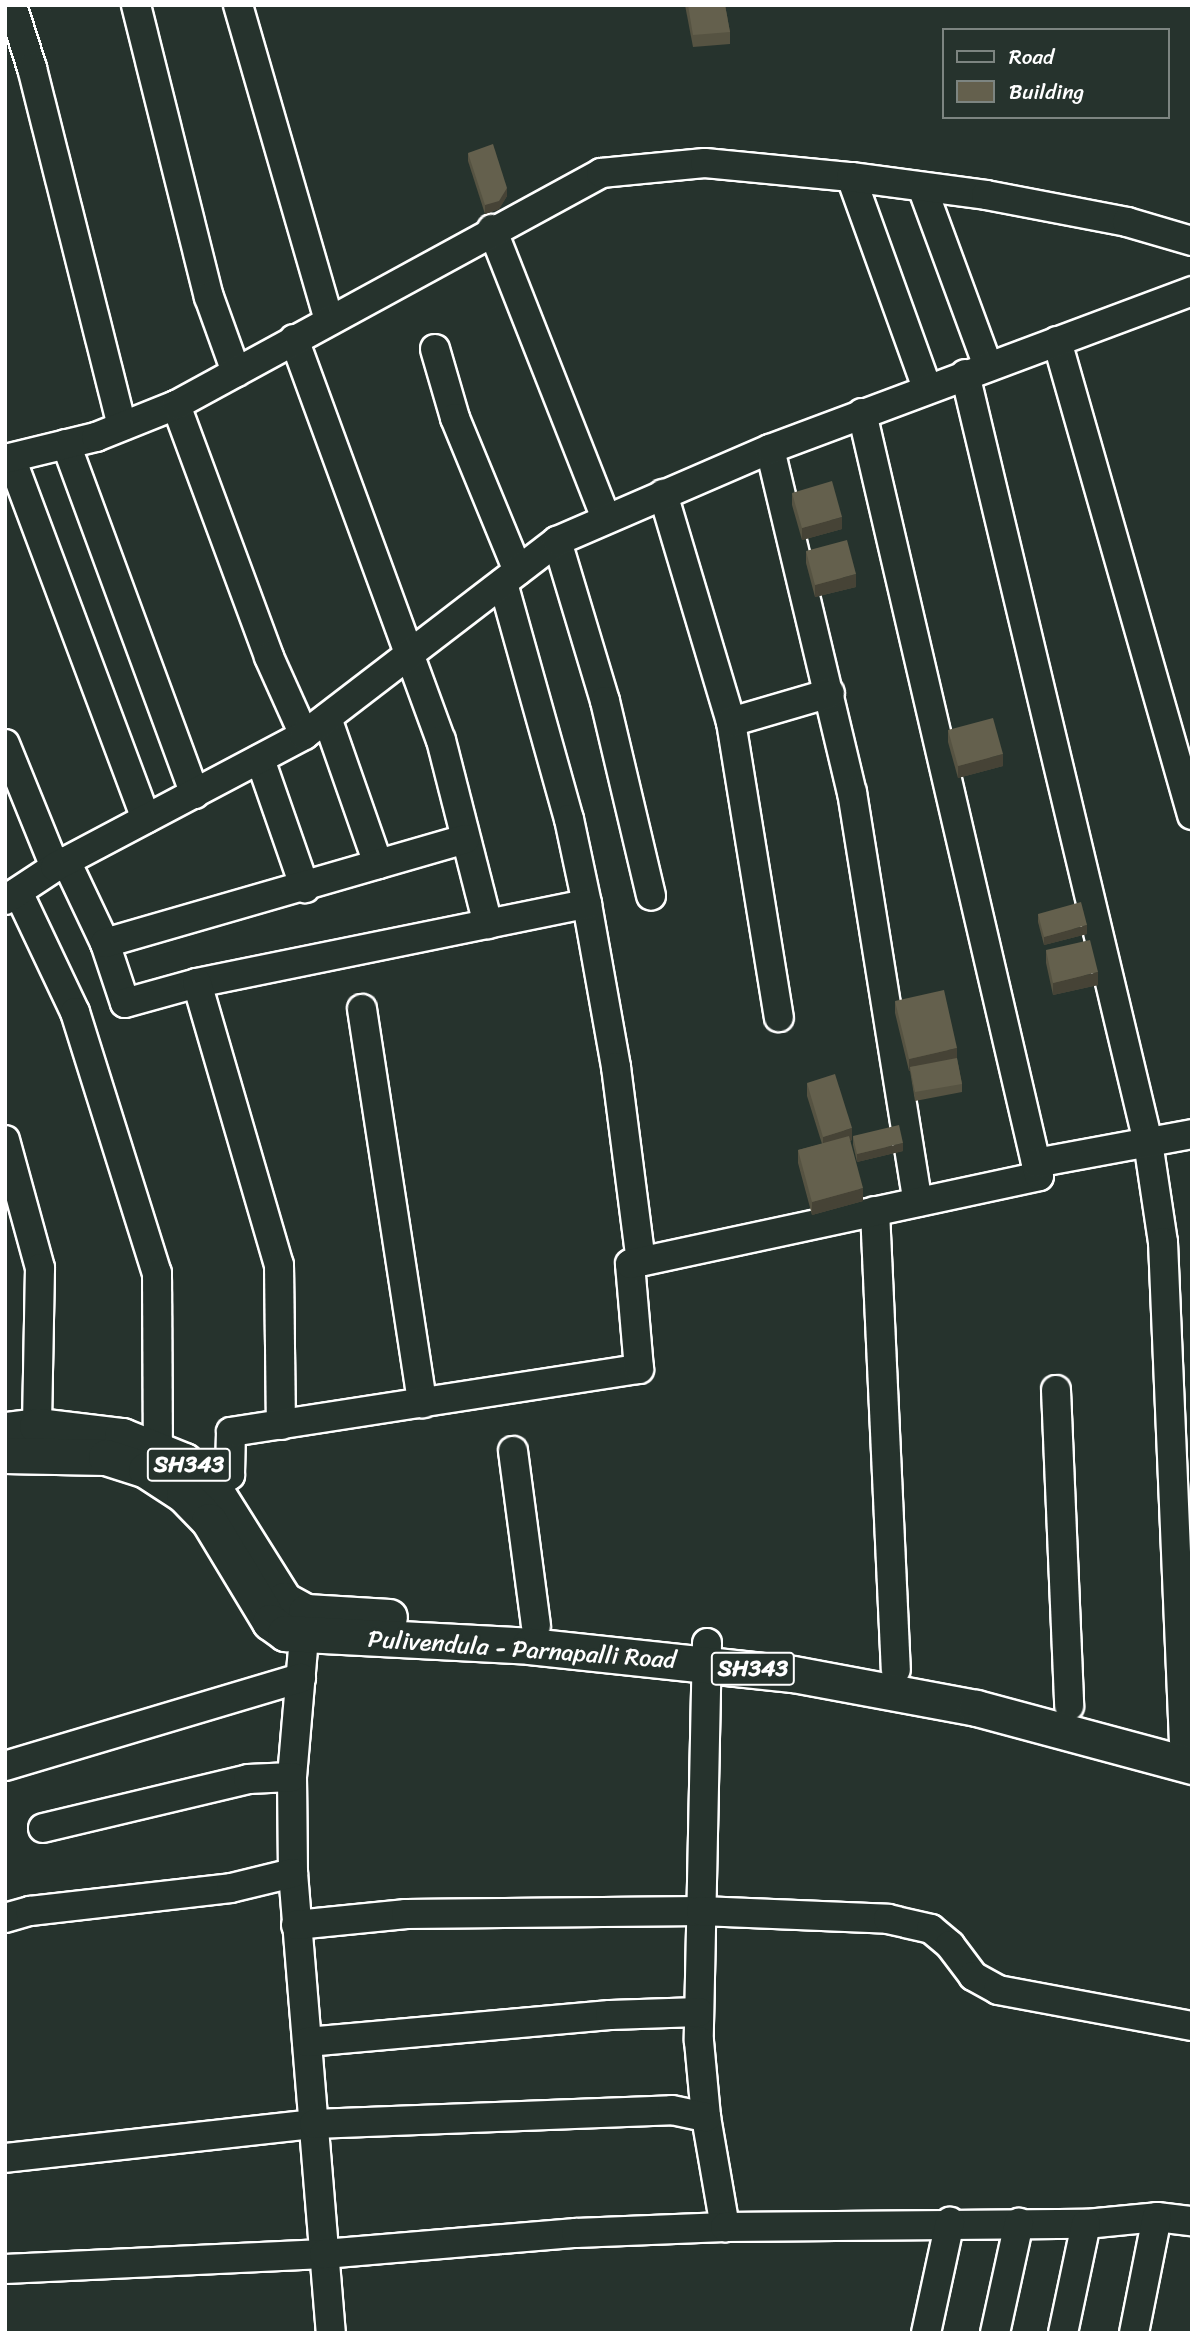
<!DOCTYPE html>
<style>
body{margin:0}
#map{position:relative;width:1197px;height:2338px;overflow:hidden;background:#26332d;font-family:Sriracha,sans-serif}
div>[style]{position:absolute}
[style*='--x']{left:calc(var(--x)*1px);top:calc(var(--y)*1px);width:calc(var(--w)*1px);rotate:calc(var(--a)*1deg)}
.roads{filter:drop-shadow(2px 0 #fff) drop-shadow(-2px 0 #fff) drop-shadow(0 2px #fff) drop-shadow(0 -2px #fff)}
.minor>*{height:28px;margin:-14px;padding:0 14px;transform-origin:14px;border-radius:14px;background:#26332d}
.major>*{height:35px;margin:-17.5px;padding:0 17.5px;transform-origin:17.5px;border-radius:17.5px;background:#26332d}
.wall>*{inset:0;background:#565342}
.shaded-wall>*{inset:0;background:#464336}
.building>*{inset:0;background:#64604d}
span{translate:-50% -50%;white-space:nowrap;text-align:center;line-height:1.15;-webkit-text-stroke:6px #26332d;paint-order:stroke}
.shield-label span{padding:2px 5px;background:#26332d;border:2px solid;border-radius:5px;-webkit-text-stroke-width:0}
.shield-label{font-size:23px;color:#fff;font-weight:700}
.street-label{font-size:24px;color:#fff}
.frame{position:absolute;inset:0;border:7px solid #fff;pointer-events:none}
.legend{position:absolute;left:942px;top:28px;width:228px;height:91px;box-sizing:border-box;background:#26332d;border:2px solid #7d8581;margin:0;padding:9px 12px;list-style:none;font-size:21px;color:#fff}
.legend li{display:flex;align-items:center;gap:14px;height:35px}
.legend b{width:35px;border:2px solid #7d8581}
</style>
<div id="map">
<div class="roads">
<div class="minor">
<i style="--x:12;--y:5;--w:66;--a:72.4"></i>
<i style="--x:32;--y:68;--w:369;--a:75.9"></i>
<i style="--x:136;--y:5;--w:301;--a:76"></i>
<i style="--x:209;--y:297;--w:80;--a:70.2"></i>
<i style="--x:238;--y:5;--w:328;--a:73.9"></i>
<i style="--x:851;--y:177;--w:224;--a:70.2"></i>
<i style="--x:922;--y:187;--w:191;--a:69.8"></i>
<i style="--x:492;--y:229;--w:311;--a:68.5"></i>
<i style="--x:294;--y:339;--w:427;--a:69.9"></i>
<i style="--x:441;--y:740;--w:190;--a:75.7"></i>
<i style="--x:1057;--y:341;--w:493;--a:74.1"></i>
<i style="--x:435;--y:349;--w:72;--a:73.8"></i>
<i style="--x:455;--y:418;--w:165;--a:67.6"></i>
<i style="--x:965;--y:374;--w:790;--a:76.6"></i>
<i style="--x:1148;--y:1142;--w:101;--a:81.5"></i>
<i style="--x:1163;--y:1242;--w:498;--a:87.6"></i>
<i style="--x:176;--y:405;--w:269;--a:69.7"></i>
<i style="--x:269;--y:657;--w:85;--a:65.8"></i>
<i style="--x:862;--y:413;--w:770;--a:76.94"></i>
<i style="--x:66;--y:444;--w:373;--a:69.8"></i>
<i style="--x:770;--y:449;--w:353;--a:76.6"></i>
<i style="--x:852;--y:792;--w:415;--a:80.9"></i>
<i style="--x:11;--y:458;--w:385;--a:69.5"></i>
<i style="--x:5;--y:459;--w:94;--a:-13.6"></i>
<i style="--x:96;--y:437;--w:86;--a:-21.8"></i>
<i style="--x:176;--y:405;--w:484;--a:-28.6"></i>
<i style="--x:601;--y:173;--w:104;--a:-5.5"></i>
<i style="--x:705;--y:163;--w:147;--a:5.5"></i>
<i style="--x:851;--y:177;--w:136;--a:7.6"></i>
<i style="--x:986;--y:195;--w:144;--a:10.8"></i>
<i style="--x:1127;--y:222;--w:68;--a:16.3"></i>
<i style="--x:663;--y:494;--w:238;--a:73.4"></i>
<i style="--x:731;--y:722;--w:299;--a:80.8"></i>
<i style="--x:557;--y:541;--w:167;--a:73.3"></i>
<i style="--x:605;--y:701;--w:200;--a:76.7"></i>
<i style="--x:503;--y:583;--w:245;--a:74.4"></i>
<i style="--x:569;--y:819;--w:87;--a:78"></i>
<i style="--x:587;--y:904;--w:166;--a:79.9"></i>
<i style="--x:616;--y:1067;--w:196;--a:82.7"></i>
<i style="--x:327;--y:718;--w:155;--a:70.7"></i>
<i style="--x:731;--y:722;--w:103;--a:-16.3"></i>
<i style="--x:5;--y:744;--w:133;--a:67.9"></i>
<i style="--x:260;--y:759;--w:137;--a:70.8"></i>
<i style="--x:66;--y:861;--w:91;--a:64.6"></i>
<i style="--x:105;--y:943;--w:63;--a:71.6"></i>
<i style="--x:125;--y:1003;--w:75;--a:-15.5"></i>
<i style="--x:197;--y:983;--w:398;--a:-11.5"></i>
<i style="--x:18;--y:892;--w:133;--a:64.6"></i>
<i style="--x:75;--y:1012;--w:274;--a:72.6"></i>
<i style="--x:157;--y:1273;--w:177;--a:89.7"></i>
<i style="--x:5;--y:900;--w:60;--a:-33.4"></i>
<i style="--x:55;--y:867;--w:282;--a:-27.9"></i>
<i style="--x:304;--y:735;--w:319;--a:-37.5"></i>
<i style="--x:557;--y:541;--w:232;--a:-23.4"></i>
<i style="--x:770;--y:449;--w:451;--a:-20.5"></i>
<i style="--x:105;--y:943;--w:375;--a:-16.1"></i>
<i style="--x:197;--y:983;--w:294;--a:73.8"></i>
<i style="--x:279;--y:1265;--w:160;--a:89.3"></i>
<i style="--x:362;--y:1009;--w:399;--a:81.3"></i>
<i style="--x:5;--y:1140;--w:133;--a:74.7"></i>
<i style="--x:40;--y:1268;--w:158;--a:91.1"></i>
<i style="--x:875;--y:1211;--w:459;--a:87.4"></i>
<i style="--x:1056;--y:1390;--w:316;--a:87.6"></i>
<i style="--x:513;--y:1451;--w:176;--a:82.5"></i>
<i style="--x:213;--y:1487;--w:21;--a:-35"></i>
<i style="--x:230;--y:1475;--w:43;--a:-88.7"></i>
<i style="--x:231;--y:1432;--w:413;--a:-8.8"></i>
<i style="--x:639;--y:1369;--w:105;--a:-94.9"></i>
<i style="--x:630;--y:1264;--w:418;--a:-12.1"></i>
<i style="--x:1039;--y:1176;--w:13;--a:-103"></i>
<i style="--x:1036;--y:1163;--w:159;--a:-10.5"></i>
<i style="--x:304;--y:1637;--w:141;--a:94.9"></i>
<i style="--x:292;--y:1777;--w:96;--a:89.4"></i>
<i style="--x:293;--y:1873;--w:462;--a:85.3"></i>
<i style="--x:707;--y:1643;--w:398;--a:91.2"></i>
<i style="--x:699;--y:2041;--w:76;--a:84.7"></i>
<i style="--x:706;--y:2117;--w:112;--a:80.2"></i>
<i style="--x:5;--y:1766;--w:309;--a:-16.6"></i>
<i style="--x:43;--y:1828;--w:211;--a:-13.4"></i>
<i style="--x:248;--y:1779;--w:44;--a:-2.6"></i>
<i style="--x:5;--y:1918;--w:26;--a:-16"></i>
<i style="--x:30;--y:1911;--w:202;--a:-6.5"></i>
<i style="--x:231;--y:1888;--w:64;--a:-13.6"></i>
<i style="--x:296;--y:1925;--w:111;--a:-5.7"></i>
<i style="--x:406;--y:1914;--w:295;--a:-0.6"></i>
<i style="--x:701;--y:1911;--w:187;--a:2.4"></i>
<i style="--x:888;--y:1919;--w:44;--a:13.1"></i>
<i style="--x:931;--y:1929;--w:25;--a:40"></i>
<i style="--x:950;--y:1945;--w:39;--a:53"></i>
<i style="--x:973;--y:1976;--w:29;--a:29"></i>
<i style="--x:998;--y:1990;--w:197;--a:10.5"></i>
<i style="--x:307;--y:2042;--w:304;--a:-5.1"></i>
<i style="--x:610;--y:2015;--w:89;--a:-1.9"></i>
<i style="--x:5;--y:2158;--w:311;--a:-6.3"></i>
<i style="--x:314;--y:2124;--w:358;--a:-2.2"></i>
<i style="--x:672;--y:2110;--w:35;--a:12"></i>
<i style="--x:5;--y:2269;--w:319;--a:-2.7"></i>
<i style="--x:324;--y:2254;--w:253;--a:-4.8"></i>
<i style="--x:576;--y:2233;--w:149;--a:-2.3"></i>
<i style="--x:725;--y:2227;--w:361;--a:-0.5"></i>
<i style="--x:1086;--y:2224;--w:71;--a:-5.6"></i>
<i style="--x:1157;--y:2217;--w:35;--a:7"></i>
<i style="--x:926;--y:2333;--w:114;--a:-77.8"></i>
<i style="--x:995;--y:2333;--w:113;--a:-77.7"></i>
<i style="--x:1063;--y:2333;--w:111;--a:-78.1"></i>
<i style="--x:1134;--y:2333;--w:118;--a:-78.8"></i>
</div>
<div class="major">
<i style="--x:5;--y:1430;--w:32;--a:-7"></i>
<i style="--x:37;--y:1426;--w:86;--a:6.7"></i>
<i style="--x:122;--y:1436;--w:67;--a:22"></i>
<i style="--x:184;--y:1461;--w:39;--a:42"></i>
<i style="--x:213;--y:1487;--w:133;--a:57.9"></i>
<i style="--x:284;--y:1600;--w:25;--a:29"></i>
<i style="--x:306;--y:1612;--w:83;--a:3.4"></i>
<i style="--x:5;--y:1455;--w:101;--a:1.1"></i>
<i style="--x:106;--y:1457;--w:42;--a:18"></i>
<i style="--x:146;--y:1470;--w:45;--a:33.3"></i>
<i style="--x:184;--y:1495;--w:36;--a:46"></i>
<i style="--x:209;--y:1521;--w:118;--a:58.9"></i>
<i style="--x:270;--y:1622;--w:19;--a:36"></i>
<i style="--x:285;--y:1633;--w:244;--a:3"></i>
<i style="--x:529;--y:1646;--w:265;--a:6.1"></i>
<i style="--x:793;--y:1674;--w:186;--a:10.5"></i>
<i style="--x:976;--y:1708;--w:224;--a:15"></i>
</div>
</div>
<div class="wall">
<i style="clip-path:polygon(685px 5px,725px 5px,730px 32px,730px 44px,693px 47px)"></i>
<i style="clip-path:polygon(468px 153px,507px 196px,499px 209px,485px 214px,468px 161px)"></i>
<i style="clip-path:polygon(792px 493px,842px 529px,802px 540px,792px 505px)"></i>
<i style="clip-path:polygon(806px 551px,856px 587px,815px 597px,806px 563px)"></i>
<i style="clip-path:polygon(948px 730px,1003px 766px,958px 778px,948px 742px)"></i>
<i style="clip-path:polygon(1038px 914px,1087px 934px,1044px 945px,1038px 922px)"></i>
<i style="clip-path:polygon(1046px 950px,1098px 985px,1053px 995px,1046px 963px)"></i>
<i style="clip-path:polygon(895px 1001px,957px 1059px,962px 1084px,962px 1092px,915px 1101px,910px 1071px,909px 1071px,895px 1013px)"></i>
<i style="clip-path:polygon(807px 1083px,852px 1140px,850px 1141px,863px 1201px,812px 1215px,798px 1163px,798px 1150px,822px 1144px,807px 1096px)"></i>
<i style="clip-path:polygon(853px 1136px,903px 1151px,857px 1162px,853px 1145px)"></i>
</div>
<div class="shaded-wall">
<i style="clip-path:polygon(507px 188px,507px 196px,499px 209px,485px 214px,485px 205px)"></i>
<i style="clip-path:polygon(842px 517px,842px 529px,802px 540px,802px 528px)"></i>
<i style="clip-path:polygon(856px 574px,856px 587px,815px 597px,815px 585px)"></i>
<i style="clip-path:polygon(1003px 754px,1003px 766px,958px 778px,958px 766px)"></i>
<i style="clip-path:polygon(1087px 925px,1087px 934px,1044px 945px,1044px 937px)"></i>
<i style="clip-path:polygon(1098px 972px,1098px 985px,1053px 995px,1053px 983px)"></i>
<i style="clip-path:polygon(957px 1048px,957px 1060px,910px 1067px,910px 1071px,909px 1071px,909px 1059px)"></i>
<i style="clip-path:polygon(852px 1128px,852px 1140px,823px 1149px,823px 1137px)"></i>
<i style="clip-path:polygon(903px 1143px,903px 1151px,857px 1162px,857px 1154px)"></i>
<i style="clip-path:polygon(863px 1188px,863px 1201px,812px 1215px,812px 1202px)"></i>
</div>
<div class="building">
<i style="clip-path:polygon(688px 5px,725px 5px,730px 32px,693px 35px)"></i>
<i style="clip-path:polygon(493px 144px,507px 188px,499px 201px,485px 205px,468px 153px)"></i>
<i style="clip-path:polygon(832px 481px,842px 517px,802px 528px,792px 493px)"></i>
<i style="clip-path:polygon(847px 540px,856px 574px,815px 585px,806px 551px)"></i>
<i style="clip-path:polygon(993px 718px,1003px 754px,958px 766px,948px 730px)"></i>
<i style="clip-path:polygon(1081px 902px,1087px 925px,1044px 937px,1038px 914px)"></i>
<i style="clip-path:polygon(1090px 940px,1098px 972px,1053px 983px,1046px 950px)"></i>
<i style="clip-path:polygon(944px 990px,957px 1048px,909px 1059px,895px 1001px)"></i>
<i style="clip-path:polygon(957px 1058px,962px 1084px,915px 1092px,910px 1067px)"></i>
<i style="clip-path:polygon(835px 1074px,852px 1128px,823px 1137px,807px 1083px)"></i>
<i style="clip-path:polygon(899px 1125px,903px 1143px,857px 1154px,853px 1136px)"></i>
<i style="clip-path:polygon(849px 1136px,863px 1188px,812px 1202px,798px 1150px)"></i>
</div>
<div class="shield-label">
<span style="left:189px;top:1465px">SH343</span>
<span style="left:753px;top:1669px">SH343</span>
</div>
<div class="street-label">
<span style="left:522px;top:1650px;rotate:4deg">Pulivendula - Parnapalli Road</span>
</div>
<div class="frame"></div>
<ul class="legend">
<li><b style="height:9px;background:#26332d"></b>Road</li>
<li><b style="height:19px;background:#64604d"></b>Building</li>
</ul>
</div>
